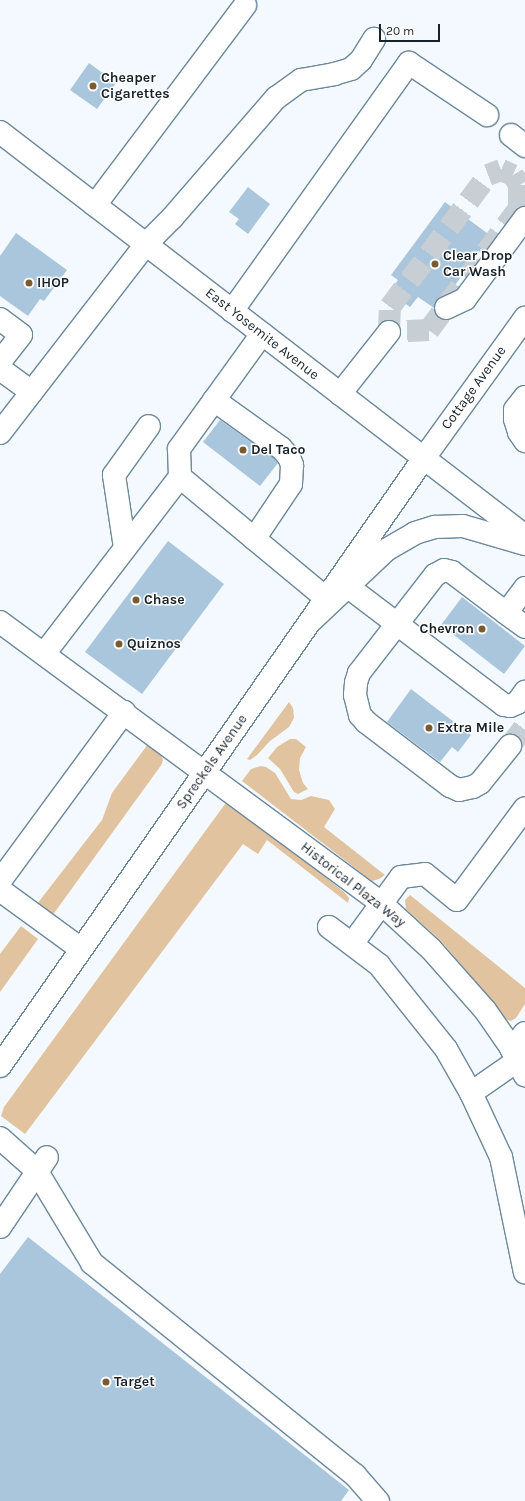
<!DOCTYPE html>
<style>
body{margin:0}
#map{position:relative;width:525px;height:1501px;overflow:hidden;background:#f3f9fe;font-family:Karla,sans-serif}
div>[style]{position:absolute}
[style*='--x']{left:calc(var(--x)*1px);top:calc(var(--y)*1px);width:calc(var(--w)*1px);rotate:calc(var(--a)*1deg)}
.green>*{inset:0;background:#e1c39f}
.building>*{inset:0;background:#aac6dc}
.minor-tunnel>*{height:22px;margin-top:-11px;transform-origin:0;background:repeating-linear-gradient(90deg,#c7ced4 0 22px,transparent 0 33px)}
.roads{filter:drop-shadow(1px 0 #6d889c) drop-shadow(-1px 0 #6d889c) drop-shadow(0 1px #6d889c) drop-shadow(0 -1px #6d889c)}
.minor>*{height:22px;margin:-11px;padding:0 11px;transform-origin:11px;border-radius:11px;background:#fff}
.major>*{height:22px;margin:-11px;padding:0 11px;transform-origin:11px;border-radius:11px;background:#fff}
.dots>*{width:11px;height:11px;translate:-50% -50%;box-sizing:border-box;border:2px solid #fff;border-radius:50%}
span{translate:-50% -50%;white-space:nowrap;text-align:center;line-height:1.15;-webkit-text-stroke:3px #fff;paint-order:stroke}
.poi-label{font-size:14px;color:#18222b;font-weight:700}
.left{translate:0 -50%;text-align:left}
.right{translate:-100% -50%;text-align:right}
.street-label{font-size:14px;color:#18222b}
.scale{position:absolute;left:379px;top:24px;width:61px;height:18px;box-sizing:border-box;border:2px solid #18222b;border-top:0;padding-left:5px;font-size:12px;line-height:14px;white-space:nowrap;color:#18222b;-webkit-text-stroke:3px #fff;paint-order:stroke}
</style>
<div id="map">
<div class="green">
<i style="clip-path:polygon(289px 702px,293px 708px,294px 718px,289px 727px,270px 741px,257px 755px,250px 760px,247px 759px)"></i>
<i style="clip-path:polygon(290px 739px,296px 739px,306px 747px,300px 758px,299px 770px,303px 783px,308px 789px,298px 794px,294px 792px,280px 769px,268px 758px,277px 747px)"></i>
<i style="clip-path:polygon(148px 744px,161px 754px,163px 760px,162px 764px,52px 916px,37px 904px,102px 820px,112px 793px)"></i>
<i style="clip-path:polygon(261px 766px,266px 767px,275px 773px,291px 799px,301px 800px,311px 796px,329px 800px,335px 809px,324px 827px,385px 875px,379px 879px,372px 881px,242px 781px,251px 769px)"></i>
<i style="clip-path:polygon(228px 800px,344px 892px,349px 898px,348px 903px,267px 840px,258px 854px,243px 844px,25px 1134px,1px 1116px,4px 1107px)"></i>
<i style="clip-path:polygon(410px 895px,525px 988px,525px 1004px,516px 1018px,511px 1021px,502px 1018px,466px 970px,441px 941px,406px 909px,405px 900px)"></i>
<i style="clip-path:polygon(21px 926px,38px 939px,0 992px,0 954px)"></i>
</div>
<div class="building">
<i style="clip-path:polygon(89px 63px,116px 83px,97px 109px,70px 90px)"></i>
<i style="clip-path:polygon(248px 187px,270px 204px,248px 234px,235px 224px,239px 219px,229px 212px)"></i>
<i style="clip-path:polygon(445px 202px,491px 236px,494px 232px,497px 235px,483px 254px,480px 251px,450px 292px,436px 301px,434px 308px,418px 297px,410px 307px,389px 292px,398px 280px,391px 275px)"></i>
<i style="clip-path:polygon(16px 233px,67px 270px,44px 301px,40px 299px,28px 316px,0 296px,0 256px)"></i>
<i style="clip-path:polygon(220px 420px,273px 457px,278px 463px,260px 486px,203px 442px)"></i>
<i style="clip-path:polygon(168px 541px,224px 584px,142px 694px,85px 652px)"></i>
<i style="clip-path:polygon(462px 597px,525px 646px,504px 674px,441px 625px)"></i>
<i style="clip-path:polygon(411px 689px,471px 735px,458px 752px,452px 747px,440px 762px,387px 722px)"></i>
<i style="clip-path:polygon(28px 1237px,349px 1490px,341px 1501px,0 1501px,0 1274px)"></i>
</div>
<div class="minor-tunnel">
<i style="--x:501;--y:170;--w:13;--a:23"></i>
<i style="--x:513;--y:175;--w:12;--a:59"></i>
<i style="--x:519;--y:185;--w:23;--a:90"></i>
<i style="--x:519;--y:208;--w:152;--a:126.4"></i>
<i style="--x:429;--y:330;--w:40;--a:177.1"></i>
<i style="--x:389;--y:332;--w:25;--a:-88"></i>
<i style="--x:390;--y:307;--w:164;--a:-53.4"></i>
<i style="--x:488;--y:175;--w:14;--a:-21"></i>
<i style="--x:510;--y:746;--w:25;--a:-53"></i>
</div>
<div class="roads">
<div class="minor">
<i style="--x:511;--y:135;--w:18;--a:38"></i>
<i style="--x:95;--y:205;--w:250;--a:-53.1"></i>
<i style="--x:446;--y:308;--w:21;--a:-25"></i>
<i style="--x:465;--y:299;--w:101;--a:-53.5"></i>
<i style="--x:232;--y:311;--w:305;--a:-54.5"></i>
<i style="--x:409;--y:63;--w:94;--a:33.7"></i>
<i style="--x:0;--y:319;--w:26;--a:37"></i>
<i style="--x:21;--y:335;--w:34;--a:128"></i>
<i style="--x:0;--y:369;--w:39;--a:36"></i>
<i style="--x:340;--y:394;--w:79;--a:-51.7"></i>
<i style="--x:525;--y:397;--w:16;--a:128"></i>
<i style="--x:515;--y:410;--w:9;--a:90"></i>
<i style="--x:515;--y:419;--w:14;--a:73"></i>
<i style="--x:519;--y:432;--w:11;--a:56"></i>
<i style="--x:214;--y:400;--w:82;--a:35.6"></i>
<i style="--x:281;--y:448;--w:12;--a:48"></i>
<i style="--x:289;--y:457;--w:9;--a:69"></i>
<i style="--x:292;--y:465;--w:19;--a:93"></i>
<i style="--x:291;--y:484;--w:66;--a:123.9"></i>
<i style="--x:0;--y:433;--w:239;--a:-52.3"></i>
<i style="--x:146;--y:244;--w:37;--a:-45"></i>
<i style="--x:172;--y:218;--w:159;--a:-49.1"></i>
<i style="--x:276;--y:98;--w:31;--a:-36"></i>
<i style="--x:301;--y:80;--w:34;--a:-10"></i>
<i style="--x:334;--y:74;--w:18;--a:-16"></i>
<i style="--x:351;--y:69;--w:13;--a:-42"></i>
<i style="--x:361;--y:60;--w:25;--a:-58"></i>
<i style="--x:180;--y:477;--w:190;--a:39.7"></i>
<i style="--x:125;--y:548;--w:74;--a:-98.6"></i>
<i style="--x:114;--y:475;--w:60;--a:-54.5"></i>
<i style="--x:347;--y:586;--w:197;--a:37.2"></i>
<i style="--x:504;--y:705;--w:6;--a:9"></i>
<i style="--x:510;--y:706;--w:8;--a:-23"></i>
<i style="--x:517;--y:703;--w:14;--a:-54"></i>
<i style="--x:525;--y:588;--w:31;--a:127"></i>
<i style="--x:506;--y:613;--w:24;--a:36"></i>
<i style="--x:506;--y:613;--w:68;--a:-142.8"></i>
<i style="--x:452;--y:572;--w:8;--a:-166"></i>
<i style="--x:444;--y:570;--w:10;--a:151"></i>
<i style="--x:435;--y:575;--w:124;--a:127.8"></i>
<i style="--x:359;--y:673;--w:10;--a:107"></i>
<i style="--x:356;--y:683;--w:12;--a:95"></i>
<i style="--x:355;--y:695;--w:21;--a:76"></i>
<i style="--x:360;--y:715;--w:9;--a:49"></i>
<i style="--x:366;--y:722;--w:106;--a:37.3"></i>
<i style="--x:450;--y:786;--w:10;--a:24"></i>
<i style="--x:459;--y:790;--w:14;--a:-12"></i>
<i style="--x:473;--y:787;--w:8;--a:-30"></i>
<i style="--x:480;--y:783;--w:48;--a:-51"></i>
<i style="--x:0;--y:622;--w:475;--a:36.4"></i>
<i style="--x:382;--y:904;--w:67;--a:42.6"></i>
<i style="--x:431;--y:949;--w:81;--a:48.5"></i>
<i style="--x:485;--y:1010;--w:44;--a:55.2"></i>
<i style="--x:510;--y:1046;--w:33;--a:63"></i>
<i style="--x:44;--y:654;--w:223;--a:-52.5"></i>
<i style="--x:180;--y:477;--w:28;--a:-92"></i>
<i style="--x:179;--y:449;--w:142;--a:-54.2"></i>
<i style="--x:0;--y:881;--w:210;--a:-53.7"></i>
<i style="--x:0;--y:890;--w:100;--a:36.1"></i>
<i style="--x:329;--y:927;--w:63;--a:37.2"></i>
<i style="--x:379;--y:965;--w:107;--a:51.4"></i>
<i style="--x:446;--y:1049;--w:51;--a:60.4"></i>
<i style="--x:471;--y:1093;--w:71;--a:64.9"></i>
<i style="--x:501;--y:1157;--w:118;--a:78.3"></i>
<i style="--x:352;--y:944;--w:83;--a:-53.8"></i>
<i style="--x:401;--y:877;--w:24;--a:-7"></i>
<i style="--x:425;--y:874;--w:41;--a:39.1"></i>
<i style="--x:457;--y:900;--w:114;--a:-53.5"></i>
<i style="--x:512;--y:1050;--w:21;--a:-53"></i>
<i style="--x:0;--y:1066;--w:741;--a:-55.11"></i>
<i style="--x:424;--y:458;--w:173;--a:-54.2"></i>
<i style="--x:471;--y:1093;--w:56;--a:-34.8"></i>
<i style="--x:0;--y:1138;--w:48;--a:41.6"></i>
<i style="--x:36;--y:1170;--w:109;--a:58.9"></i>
<i style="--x:92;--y:1263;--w:338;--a:38.9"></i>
<i style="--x:355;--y:1475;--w:35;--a:49"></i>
<i style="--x:0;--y:1227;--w:84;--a:-56.1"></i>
</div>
<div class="major">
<i style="--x:0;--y:132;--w:662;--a:37.58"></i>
<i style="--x:312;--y:620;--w:102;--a:-43.4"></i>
<i style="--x:386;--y:550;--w:34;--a:-30"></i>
<i style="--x:415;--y:533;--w:21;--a:-17"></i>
<i style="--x:435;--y:527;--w:28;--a:-2"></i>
<i style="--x:463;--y:526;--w:65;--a:16.2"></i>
</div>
</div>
<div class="dots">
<i style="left:93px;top:86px;background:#7a5b30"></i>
<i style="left:435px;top:264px;background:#7a5b30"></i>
<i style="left:29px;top:283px;background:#7a5b30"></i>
<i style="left:243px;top:450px;background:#7a5b30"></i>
<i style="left:136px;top:600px;background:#7a5b30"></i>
<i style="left:482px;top:629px;background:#7a5b30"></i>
<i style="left:119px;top:644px;background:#7a5b30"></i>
<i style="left:429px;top:728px;background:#7a5b30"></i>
<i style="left:106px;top:1382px;background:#7a5b30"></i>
</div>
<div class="poi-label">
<span class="left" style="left:101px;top:86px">Cheaper<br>Cigarettes</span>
<span class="left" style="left:443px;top:264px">Clear Drop<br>Car Wash</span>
<span class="left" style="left:37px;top:283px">IHOP</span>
<span class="left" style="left:251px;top:450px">Del Taco</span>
<span class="left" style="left:144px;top:600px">Chase</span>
<span class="right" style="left:474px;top:629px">Chevron</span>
<span class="left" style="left:127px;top:644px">Quiznos</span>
<span class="left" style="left:437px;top:728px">Extra Mile</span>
<span class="left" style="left:114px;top:1382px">Target</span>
</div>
<div class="street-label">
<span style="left:262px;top:334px;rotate:38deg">East Yosemite Avenue</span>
<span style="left:474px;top:388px;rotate:-54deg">Cottage Avenue</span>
<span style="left:212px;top:762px;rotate:-55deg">Spreckels Avenue</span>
<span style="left:353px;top:885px;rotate:38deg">Historical Plaza Way</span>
</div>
<div class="scale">20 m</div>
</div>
